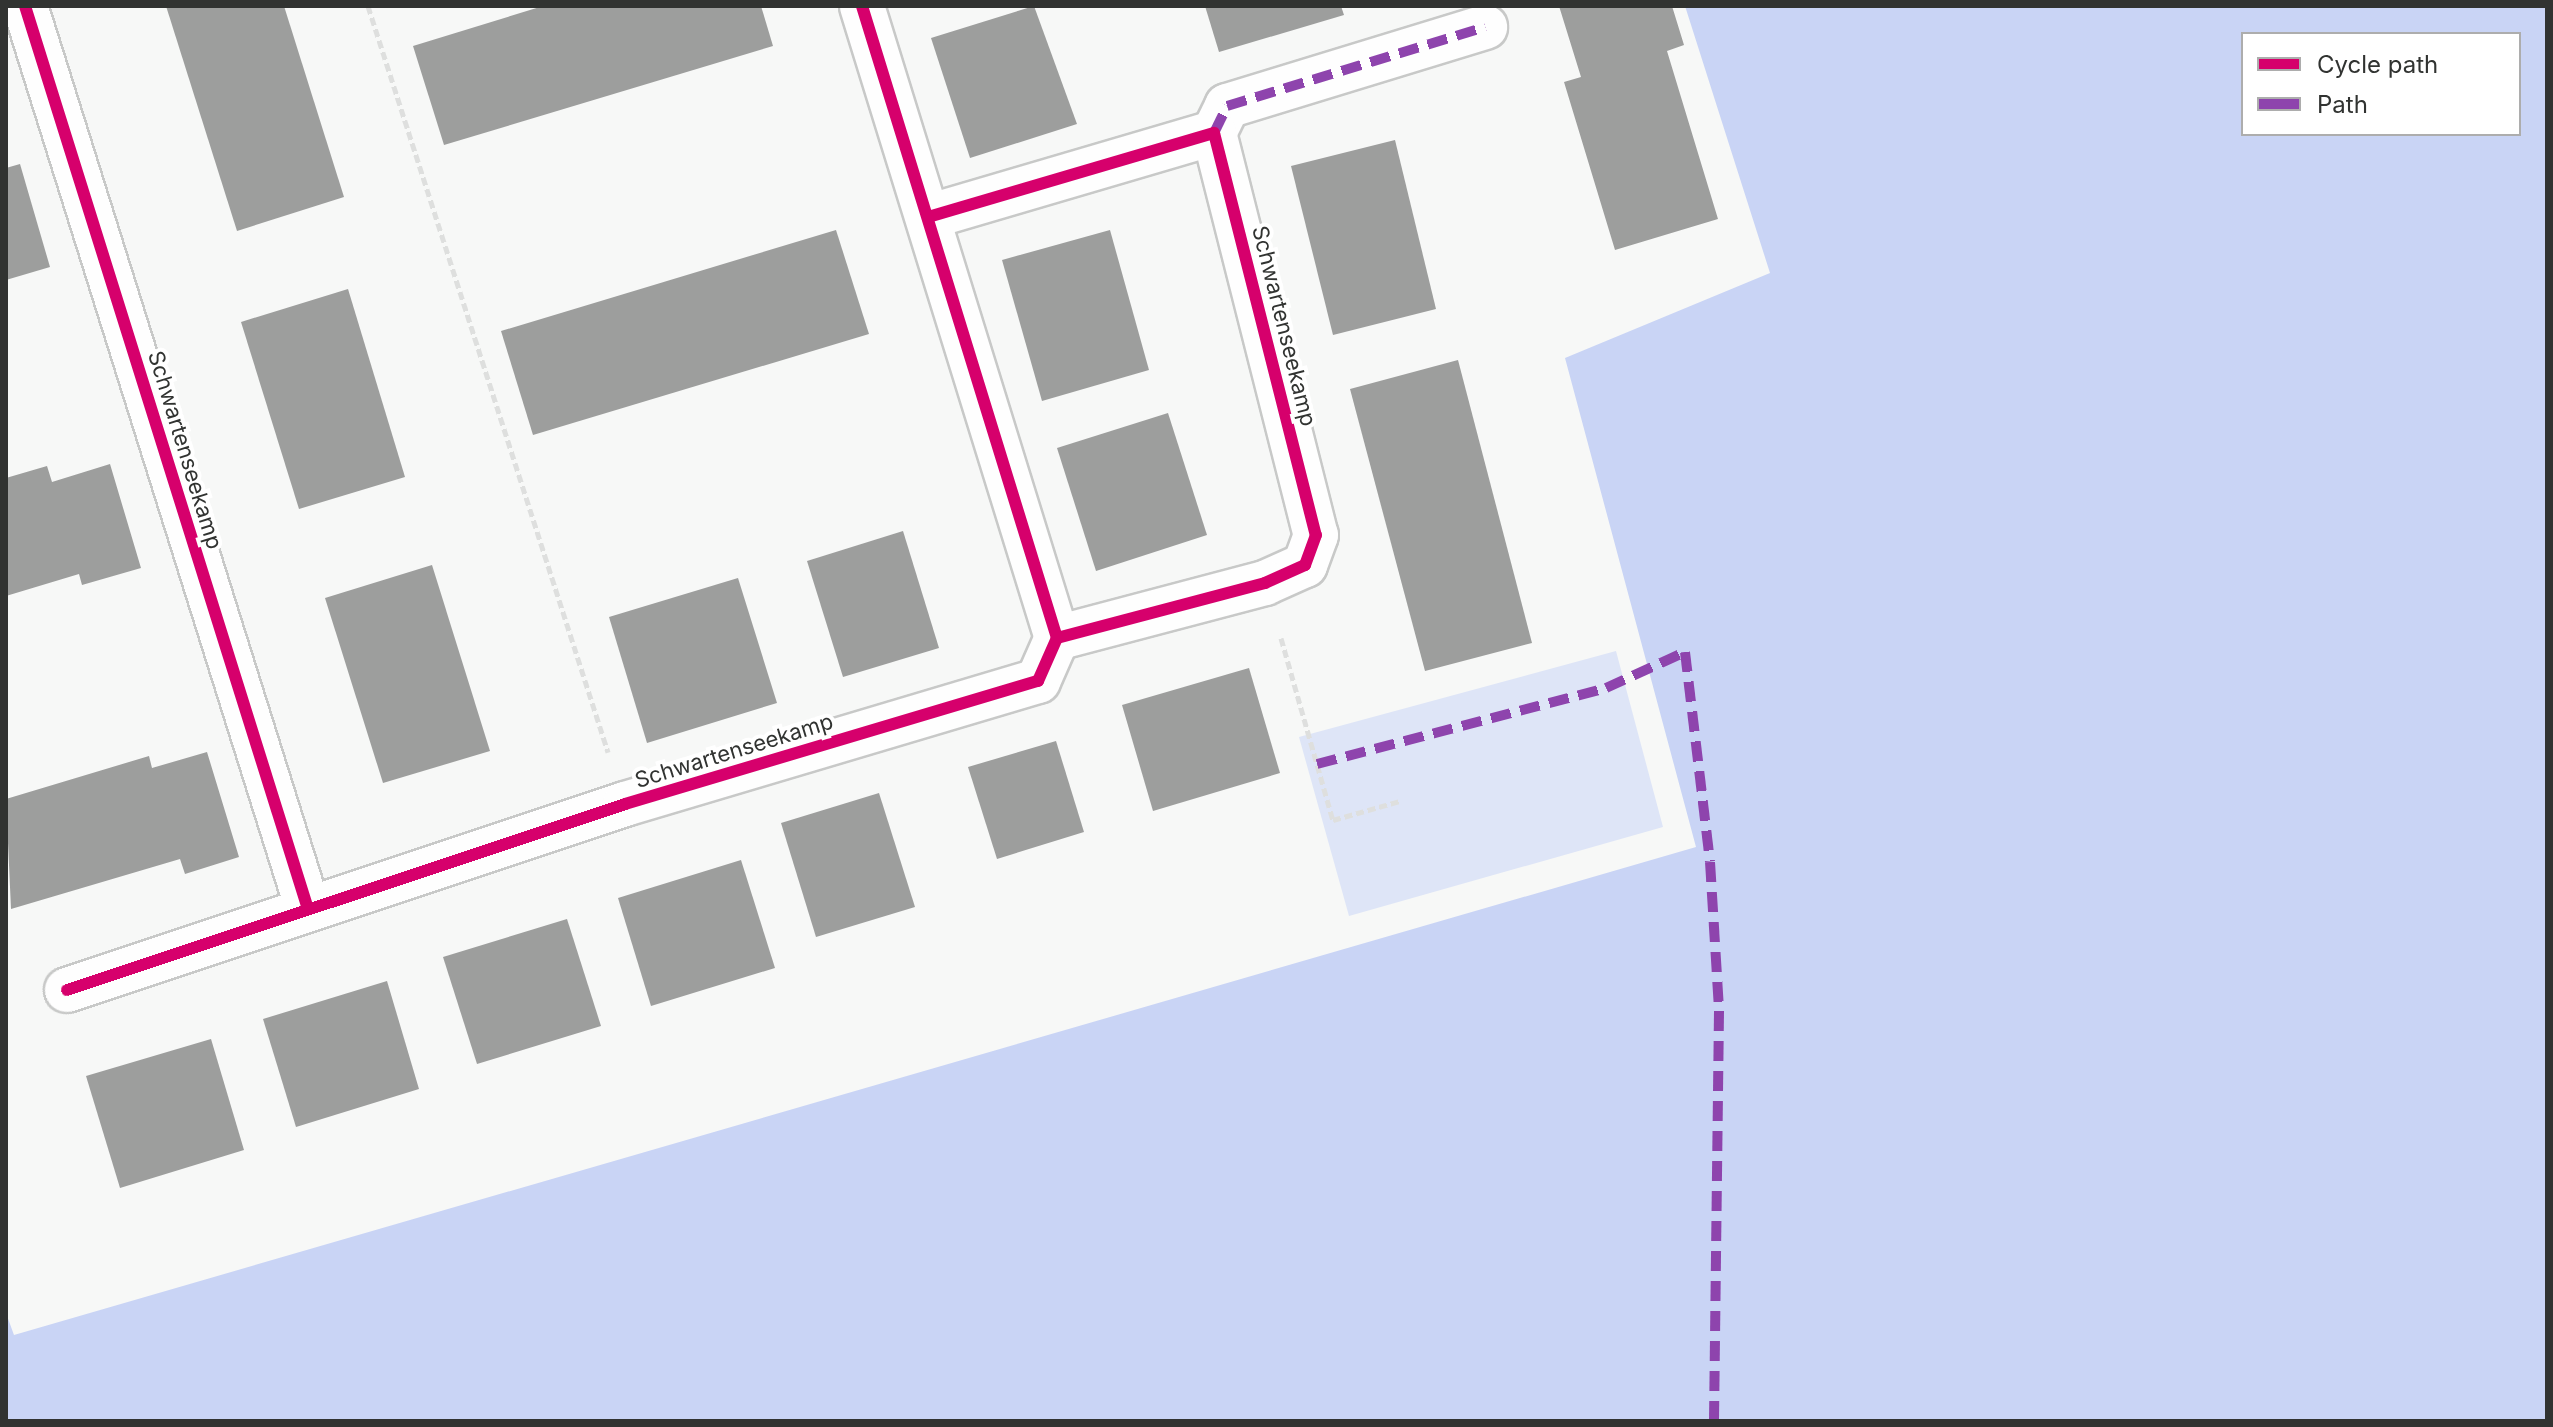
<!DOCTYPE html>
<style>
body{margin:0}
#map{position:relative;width:2553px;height:1427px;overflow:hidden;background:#f7f8f7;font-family:Inter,sans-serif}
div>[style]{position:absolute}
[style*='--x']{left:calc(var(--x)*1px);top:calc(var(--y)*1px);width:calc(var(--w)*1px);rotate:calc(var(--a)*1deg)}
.green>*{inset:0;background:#dee5f7}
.forest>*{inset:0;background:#c9d4f5}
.building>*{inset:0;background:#9d9e9d}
.path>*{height:5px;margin-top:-2.5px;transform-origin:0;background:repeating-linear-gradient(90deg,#dedfde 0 8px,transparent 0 12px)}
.roads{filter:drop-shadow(2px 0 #c8c9c8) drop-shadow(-2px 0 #c8c9c8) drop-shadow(0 2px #c8c9c8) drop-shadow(0 -2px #c8c9c8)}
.minor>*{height:44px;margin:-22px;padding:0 22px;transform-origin:22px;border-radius:22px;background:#fefefe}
.quiet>*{height:10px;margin-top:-5px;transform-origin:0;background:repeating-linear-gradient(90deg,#8e44ad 0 20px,transparent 0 30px)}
.cycleway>*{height:12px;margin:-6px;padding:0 6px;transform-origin:6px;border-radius:6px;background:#d6006c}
span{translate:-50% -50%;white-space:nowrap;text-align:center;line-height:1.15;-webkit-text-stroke:8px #fff;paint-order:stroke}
.street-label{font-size:22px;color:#313331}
.frame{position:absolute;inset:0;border:8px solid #313331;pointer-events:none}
.legend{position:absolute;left:2241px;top:32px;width:280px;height:104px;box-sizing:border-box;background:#fff;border:2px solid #adadad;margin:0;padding:10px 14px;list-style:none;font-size:24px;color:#313331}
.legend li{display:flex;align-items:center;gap:16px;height:40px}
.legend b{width:40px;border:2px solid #adadad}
</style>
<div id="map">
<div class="green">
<i style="clip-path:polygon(1616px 651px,1663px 827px,1349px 916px,1299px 737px)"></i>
</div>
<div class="forest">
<i style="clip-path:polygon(evenodd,1685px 6px,2547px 6px,2547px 1421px,6px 1421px,6px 1313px,14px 1335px,1696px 847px,1565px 358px,1770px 273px,1685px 6px,2243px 34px,2519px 34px,2519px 134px,2243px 134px,2243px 34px)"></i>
</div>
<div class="building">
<i style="clip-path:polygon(166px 6px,284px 6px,344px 197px,237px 231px)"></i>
<i style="clip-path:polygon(543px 6px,761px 6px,773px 46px,444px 145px,413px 46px)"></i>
<i style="clip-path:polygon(1034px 6px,1077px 124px,970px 158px,931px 38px)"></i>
<i style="clip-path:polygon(1205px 6px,1341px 6px,1344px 15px,1219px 52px)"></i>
<i style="clip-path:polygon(1559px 6px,1672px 6px,1684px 45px,1667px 51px,1718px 219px,1615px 250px,1564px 82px,1581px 77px)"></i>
<i style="clip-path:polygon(1395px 140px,1436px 309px,1333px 335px,1291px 166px)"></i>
<i style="clip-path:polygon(20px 164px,50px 267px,6px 280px,6px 168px)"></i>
<i style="clip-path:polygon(836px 230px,869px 334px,533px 435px,501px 331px)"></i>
<i style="clip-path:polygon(1110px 230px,1149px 370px,1042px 401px,1002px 260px)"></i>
<i style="clip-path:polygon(348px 289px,405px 477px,299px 509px,241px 322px)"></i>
<i style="clip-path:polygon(1458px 360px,1532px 643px,1425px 671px,1350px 389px)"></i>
<i style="clip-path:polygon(1168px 413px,1207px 535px,1096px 571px,1057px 448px)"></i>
<i style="clip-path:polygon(110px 464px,141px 568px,82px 585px,79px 574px,6px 596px,6px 478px,47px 466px,52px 482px)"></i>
<i style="clip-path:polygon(903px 531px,939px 648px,843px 677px,807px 561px)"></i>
<i style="clip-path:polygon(432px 565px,490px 751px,383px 783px,325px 598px)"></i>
<i style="clip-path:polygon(738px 578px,777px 703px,647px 743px,609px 617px)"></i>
<i style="clip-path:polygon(1249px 668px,1280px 773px,1153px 811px,1122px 705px)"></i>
<i style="clip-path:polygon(1056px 741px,1084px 832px,997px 859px,968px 767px)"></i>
<i style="clip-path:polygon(207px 752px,239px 857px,185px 874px,180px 859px,11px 909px,6px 799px,149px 756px,152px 768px)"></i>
<i style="clip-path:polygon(879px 793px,915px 907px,816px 937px,781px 823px)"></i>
<i style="clip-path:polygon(741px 860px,775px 968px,651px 1006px,618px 898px)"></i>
<i style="clip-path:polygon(567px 919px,601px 1026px,477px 1064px,443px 957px)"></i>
<i style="clip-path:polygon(387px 981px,419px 1089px,296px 1127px,263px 1019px)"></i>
<i style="clip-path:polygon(211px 1039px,244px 1150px,120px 1188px,86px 1076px)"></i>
</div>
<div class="path">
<i style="--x:368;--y:6;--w:784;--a:72.17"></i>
<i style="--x:1281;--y:638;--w:189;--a:74.1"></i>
<i style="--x:1333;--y:820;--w:70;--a:-15.8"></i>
</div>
<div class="roads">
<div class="minor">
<i style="--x:25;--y:6;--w:943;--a:72.6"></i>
<i style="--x:1214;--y:133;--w:30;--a:-64"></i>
<i style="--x:1227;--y:106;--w:270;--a:-17"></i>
<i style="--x:928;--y:217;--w:298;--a:-16.4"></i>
<i style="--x:1214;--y:133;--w:415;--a:75.8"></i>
<i style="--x:1316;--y:535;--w:32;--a:110"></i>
<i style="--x:1305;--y:565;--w:44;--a:155.8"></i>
<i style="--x:1265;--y:583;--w:215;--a:165.2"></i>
<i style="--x:67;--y:990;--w:588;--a:-18.43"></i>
<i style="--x:625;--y:804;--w:431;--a:-16.6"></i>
<i style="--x:1038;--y:681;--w:47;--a:-66.2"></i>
<i style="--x:1057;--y:638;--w:661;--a:-107.15"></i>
</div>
</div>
<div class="quiet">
<i style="--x:1214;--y:133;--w:30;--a:-64"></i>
<i style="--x:1227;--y:106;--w:270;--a:-17"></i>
<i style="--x:1317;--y:764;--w:299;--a:-14.7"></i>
<i style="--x:1606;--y:688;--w:87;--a:-24.5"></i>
<i style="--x:1685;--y:652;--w:211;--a:83.2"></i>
<i style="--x:1710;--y:862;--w:149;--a:86.5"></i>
<i style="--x:1719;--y:1011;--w:410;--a:90.7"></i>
</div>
<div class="cycleway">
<i style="--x:25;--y:6;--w:943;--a:72.6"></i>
<i style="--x:928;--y:217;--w:298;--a:-16.4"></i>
<i style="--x:1214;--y:133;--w:415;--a:75.8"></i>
<i style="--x:1316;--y:535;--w:32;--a:110"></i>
<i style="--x:1305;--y:565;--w:44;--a:155.8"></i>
<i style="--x:1265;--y:583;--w:215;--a:165.2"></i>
<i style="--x:67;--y:990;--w:588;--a:-18.43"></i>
<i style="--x:625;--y:804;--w:431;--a:-16.6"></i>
<i style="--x:1038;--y:681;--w:47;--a:-66.2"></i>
<i style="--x:1057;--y:638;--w:661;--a:-107.15"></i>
</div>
<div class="street-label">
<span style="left:1284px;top:326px;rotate:76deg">Schwartenseekamp</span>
<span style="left:185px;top:450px;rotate:73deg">Schwartenseekamp</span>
<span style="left:734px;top:751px;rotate:-17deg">Schwartenseekamp</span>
</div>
<div class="frame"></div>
<ul class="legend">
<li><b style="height:10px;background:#d6006c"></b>Cycle path</li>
<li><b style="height:10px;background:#8e44ad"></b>Path</li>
</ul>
</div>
